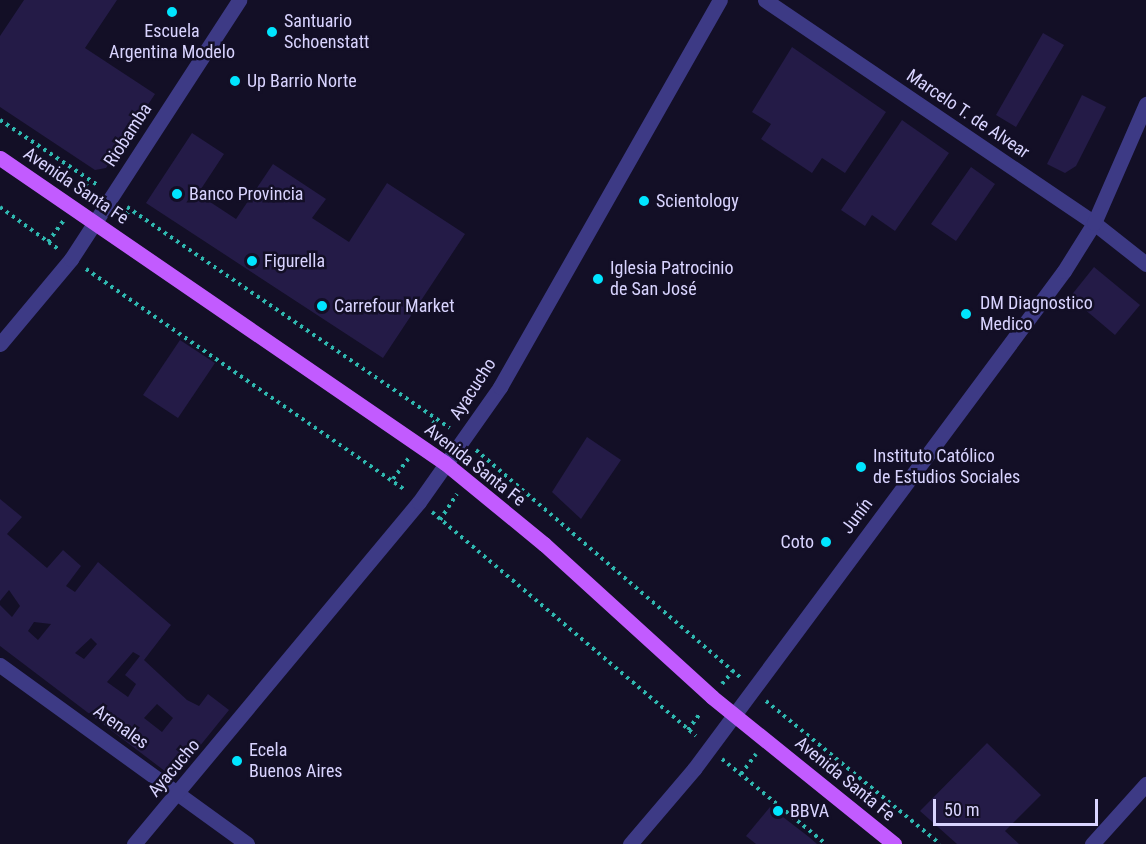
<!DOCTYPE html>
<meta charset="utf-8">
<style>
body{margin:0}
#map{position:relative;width:1146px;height:844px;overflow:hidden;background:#130f26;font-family:"Roboto Condensed",sans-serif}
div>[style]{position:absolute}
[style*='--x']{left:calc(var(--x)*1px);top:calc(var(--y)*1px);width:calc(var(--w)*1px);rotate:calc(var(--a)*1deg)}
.building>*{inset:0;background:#241b47}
.path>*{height:4px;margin-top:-2px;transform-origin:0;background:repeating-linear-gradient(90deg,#2fb8b0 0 3px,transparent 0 7.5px)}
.minor>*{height:15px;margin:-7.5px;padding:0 7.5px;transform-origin:7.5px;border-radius:7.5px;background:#3d3a85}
.major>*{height:15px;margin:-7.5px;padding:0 7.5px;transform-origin:7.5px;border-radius:7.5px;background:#c25bff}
.dots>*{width:16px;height:16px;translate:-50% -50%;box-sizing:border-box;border:3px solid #130f26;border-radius:50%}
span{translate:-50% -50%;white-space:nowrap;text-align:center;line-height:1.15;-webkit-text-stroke:5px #130f26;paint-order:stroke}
.poi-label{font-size:18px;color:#d9d4ff}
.left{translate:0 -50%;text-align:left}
.right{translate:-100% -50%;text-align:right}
.street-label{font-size:18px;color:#d9d4ff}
.scale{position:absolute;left:933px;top:799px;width:165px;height:27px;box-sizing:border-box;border:3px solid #d9d4ff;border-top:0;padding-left:8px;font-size:18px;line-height:21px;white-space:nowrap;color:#d9d4ff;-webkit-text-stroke:4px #130f26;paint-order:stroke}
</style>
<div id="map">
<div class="building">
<i style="clip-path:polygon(24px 0,117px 0,85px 48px,155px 94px,106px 168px,95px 170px,0 107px,0 36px)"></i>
<i style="clip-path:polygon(1043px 33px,1064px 45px,1016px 127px,996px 115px)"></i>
<i style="clip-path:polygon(792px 47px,886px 112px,845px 173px,822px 158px,812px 173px,761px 139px,771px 124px,752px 112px)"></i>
<i style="clip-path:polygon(1082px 95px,1106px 107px,1076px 166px,1065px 173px,1047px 164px)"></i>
<i style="clip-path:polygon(902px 120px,949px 153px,895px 231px,872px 215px,865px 226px,841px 210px)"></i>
<i style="clip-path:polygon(192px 133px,224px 154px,201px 189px,204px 198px,236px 219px,273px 164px,326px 199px,312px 218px,349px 242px,387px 183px,465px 234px,383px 358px,146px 203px)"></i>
<i style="clip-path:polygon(971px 167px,995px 184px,956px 241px,931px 224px)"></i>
<i style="clip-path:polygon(1094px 267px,1140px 305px,1115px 335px,1070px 297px)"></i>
<i style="clip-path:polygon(180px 340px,215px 363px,178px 418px,143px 395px)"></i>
<i style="clip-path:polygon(587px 437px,621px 460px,581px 519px,552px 492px)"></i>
<i style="clip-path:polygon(evenodd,0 499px,22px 517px,7px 534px,47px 568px,63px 550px,81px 566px,66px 586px,75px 592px,98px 562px,171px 625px,144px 660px,187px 700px,199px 706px,208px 694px,229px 710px,174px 778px,0 646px,0 605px,12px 617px,20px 606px,9px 590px,0 601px,0 499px,34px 622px,51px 624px,38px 640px,28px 631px,34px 622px,0 499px,91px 638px,97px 644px,84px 659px,75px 653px,91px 638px,0 499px,133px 652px,140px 656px,125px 675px,136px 684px,128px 697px,107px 682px,133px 652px,0 499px,157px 704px,173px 718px,162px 732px,144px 718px,157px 704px)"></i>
<i style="clip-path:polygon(987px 743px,1041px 795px,1005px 831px,1019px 844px,957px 844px,920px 811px)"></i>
<i style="clip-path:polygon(770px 807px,809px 837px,817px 844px,756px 844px,746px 836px)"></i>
</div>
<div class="path">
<i style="--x:0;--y:120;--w:119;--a:33.7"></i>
<i style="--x:81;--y:192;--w:14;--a:-56"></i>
<i style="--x:0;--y:207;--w:72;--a:35.9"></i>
<i style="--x:127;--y:207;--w:391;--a:34.4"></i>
<i style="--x:122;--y:221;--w:14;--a:-56"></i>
<i style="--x:48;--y:242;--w:26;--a:-54"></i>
<i style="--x:86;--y:269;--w:388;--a:34.7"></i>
<i style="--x:429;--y:430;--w:14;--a:-56"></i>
<i style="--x:476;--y:450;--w:350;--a:40.7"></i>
<i style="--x:393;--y:479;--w:26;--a:-53"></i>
<i style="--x:432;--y:512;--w:346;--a:40.3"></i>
<i style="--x:440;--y:520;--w:31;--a:-57"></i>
<i style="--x:722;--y:684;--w:17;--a:-50"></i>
<i style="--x:766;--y:701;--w:225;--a:39.4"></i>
<i style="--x:688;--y:730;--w:22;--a:-54"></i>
<i style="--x:722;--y:759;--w:134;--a:39.3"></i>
<i style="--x:741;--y:774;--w:25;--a:-53"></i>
</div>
<div class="minor">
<i style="--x:765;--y:0;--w:397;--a:34.1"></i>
<i style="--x:1094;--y:223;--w:66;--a:38.3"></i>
<i style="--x:0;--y:344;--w:111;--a:-50.1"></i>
<i style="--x:71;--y:259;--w:309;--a:-57"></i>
<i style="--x:0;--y:665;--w:305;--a:35.9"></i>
<i style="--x:134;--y:844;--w:445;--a:-50.2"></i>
<i style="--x:419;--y:502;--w:141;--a:-54.8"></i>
<i style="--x:500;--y:387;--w:445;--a:-60.4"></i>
<i style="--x:630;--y:844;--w:99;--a:-49.5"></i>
<i style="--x:694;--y:769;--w:620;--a:-53.39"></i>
<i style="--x:1064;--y:271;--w:57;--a:-58"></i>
<i style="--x:1094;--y:223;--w:130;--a:-66.4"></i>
<i style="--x:1092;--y:844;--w:81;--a:-48"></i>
</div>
<div class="major">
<i style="--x:0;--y:158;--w:539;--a:34.43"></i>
<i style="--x:445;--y:463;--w:128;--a:39.3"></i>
<i style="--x:544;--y:544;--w:227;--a:42.3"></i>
<i style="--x:712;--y:697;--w:234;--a:38.9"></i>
</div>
<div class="dots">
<i style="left:172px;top:12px;background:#00e5ff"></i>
<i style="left:272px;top:32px;background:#00e5ff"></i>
<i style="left:235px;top:81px;background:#00e5ff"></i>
<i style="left:177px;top:194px;background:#00e5ff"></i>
<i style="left:644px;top:201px;background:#00e5ff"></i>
<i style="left:252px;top:261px;background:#00e5ff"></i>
<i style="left:598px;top:279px;background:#00e5ff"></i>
<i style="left:322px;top:306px;background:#00e5ff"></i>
<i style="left:966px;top:314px;background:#00e5ff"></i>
<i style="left:861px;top:467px;background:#00e5ff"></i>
<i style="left:826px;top:542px;background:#00e5ff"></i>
<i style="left:237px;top:761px;background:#00e5ff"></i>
<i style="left:778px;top:811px;background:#00e5ff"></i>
</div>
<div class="poi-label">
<span class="left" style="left:284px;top:32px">Santuario<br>Schoenstatt</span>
<span style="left:172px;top:42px">Escuela<br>Argentina Modelo</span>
<span class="left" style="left:247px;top:81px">Up Barrio Norte</span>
<span class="left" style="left:189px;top:194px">Banco Provincia</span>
<span class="left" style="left:656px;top:201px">Scientology</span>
<span class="left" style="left:264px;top:261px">Figurella</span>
<span class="left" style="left:610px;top:279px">Iglesia Patrocinio<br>de San José</span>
<span class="left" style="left:980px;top:314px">DM Diagnostico<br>Medico</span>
<span class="left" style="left:334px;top:306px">Carrefour Market</span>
<span class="left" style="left:873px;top:467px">Instituto Católico<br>de Estudios Sociales</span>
<span class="right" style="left:814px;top:542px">Coto</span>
<span class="left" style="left:249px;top:761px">Ecela<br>Buenos Aires</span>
<span class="left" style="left:790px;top:811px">BBVA</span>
</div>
<div class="street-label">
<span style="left:968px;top:114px;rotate:34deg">Marcelo T. de Alvear</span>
<span style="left:128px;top:135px;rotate:-57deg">Riobamba</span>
<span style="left:76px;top:186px;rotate:34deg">Avenida Santa Fe</span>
<span style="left:473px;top:389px;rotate:-57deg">Ayacucho</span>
<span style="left:475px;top:465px;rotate:38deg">Avenida Santa Fe</span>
<span style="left:857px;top:516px;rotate:-53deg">Junín</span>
<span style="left:121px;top:727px;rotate:35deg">Arenales</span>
<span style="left:174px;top:768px;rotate:-50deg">Ayacucho</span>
<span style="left:845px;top:779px;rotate:39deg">Avenida Santa Fe</span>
</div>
<div class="scale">50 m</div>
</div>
